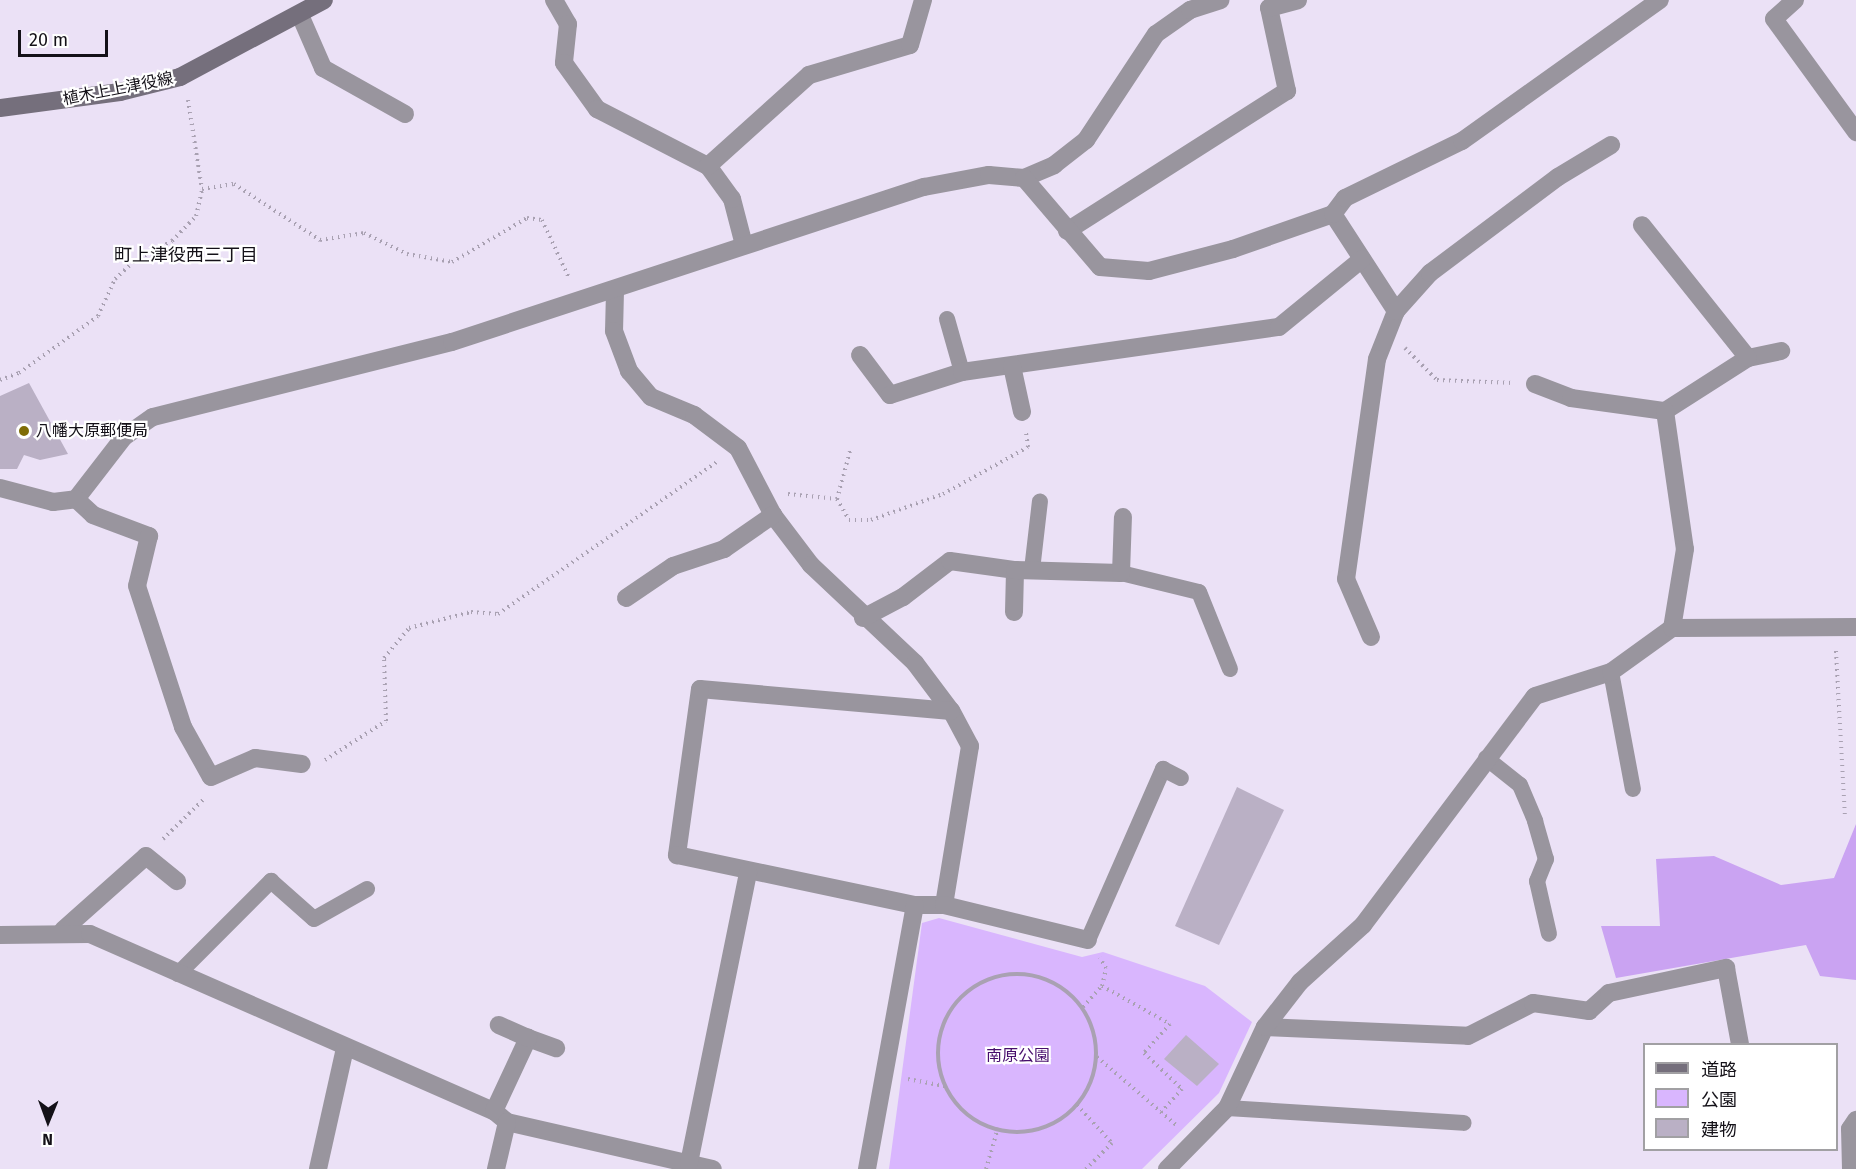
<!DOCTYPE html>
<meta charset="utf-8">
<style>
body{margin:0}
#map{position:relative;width:1856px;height:1169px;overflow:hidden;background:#ebe1f6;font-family:"Fira Sans","Noto Sans JP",sans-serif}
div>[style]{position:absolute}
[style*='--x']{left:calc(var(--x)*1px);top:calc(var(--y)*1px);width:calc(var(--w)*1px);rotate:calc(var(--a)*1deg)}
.green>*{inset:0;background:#d9b6fe}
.forest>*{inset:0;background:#caa3f2}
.building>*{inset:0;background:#bab0c5}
.path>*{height:4px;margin-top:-2px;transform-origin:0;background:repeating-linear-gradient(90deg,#a9a1b2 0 1.5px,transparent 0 6px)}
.path>.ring{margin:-2px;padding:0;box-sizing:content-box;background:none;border:4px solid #a9a1b2;border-radius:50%}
.lane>*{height:16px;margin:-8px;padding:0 8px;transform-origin:8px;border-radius:8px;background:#99959e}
.street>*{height:18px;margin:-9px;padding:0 9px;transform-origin:9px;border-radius:9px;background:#99959e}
.secondary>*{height:18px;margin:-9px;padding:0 9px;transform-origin:9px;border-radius:9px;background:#756f7c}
.dots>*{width:16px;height:16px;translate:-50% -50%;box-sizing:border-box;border:3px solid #fff;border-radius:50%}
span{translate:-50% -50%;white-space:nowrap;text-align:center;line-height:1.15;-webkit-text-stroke:4.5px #fff;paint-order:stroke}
.street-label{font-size:16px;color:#141118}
.poi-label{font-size:16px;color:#141118}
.left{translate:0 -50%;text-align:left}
.park-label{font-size:16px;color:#470e6c}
.neighbourhood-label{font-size:18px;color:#141118}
.legend{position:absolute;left:1643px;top:1043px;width:195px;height:108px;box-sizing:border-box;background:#fff;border:2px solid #a1a0a3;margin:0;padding:8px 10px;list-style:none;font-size:18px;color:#141118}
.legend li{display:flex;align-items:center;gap:12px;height:30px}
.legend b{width:30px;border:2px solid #a1a0a3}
.north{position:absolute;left:18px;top:1091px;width:60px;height:60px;-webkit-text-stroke:4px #fff;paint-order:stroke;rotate:181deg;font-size:16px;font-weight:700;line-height:24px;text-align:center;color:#141118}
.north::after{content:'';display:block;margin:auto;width:21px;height:27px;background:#141118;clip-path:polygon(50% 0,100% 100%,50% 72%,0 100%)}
.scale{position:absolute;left:18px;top:30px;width:90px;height:27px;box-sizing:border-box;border:3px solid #141118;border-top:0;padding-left:8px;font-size:18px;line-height:21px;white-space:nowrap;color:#141118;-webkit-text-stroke:4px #fff;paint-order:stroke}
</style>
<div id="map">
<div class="green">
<i style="clip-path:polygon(939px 918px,1082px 957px,1103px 952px,1205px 986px,1252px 1022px,1219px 1093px,1142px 1169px,889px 1169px,922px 923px)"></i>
</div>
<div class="forest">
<i style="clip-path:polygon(1856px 824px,1856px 980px,1820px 976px,1806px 945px,1616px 978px,1601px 926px,1660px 926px,1656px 859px,1714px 856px,1781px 885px,1834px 878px)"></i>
</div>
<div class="building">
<i style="clip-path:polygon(29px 383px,68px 454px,40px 460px,24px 455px,17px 469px,0 469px,0 396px)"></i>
<i style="clip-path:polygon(1237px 787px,1284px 810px,1219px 945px,1175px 926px)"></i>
<i style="clip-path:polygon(1186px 1035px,1219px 1064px,1197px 1086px,1164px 1059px)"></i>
</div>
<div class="path">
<i style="--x:188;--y:100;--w:90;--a:81.1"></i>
<i style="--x:202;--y:189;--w:32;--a:-9"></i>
<i style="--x:234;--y:184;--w:103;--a:33.1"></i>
<i style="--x:320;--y:240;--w:45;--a:-9"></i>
<i style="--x:364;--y:233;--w:48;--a:26"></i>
<i style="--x:407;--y:254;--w:46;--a:10.1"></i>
<i style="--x:452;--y:262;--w:87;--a:-30.4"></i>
<i style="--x:527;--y:218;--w:15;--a:8"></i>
<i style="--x:542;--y:220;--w:64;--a:65"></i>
<i style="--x:1405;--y:348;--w:45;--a:45"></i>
<i style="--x:1437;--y:380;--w:76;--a:2.3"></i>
<i style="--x:0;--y:380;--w:20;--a:-20"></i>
<i style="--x:19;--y:373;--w:97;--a:-35.8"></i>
<i style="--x:98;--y:316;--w:41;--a:-65.3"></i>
<i style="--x:115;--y:279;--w:26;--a:-43"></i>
<i style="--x:134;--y:261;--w:43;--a:-27.8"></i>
<i style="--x:172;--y:241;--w:35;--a:-46"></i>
<i style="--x:196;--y:216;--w:28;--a:-77"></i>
<i style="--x:788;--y:494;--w:49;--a:5.8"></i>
<i style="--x:837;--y:499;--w:24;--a:60"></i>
<i style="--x:849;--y:520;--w:22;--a:0"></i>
<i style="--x:871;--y:520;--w:77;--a:-19.9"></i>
<i style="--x:943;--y:494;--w:97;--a:-28.9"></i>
<i style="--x:1028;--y:447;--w:14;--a:-98"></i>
<i style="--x:837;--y:499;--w:50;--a:-74.8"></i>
<i style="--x:1836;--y:651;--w:165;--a:86.9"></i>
<i style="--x:325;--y:760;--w:72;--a:-32.6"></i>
<i style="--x:386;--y:721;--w:63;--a:-91.8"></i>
<i style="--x:384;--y:658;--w:39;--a:-50"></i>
<i style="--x:409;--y:628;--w:64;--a:-14.5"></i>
<i style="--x:471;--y:612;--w:27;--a:4"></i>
<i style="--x:498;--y:614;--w:267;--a:-34.8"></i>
<i style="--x:163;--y:839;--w:56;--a:-44.3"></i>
<i class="ring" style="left:938px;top:974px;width:154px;height:154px"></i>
<i style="--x:1102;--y:986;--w:78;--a:29.2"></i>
<i style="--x:1170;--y:1024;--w:39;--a:132"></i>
<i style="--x:1144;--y:1053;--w:52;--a:43.5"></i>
<i style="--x:1182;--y:1089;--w:31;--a:132"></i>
<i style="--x:1083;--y:1007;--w:28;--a:-48"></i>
<i style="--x:1102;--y:986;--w:18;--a:-77"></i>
<i style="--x:1106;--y:968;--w:12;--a:-121"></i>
<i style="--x:1097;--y:1057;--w:104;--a:40.7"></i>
<i style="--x:908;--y:1079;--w:38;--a:11"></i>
<i style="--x:1077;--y:1105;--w:52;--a:47.4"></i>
<i style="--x:1112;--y:1143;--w:37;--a:135"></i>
<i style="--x:986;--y:1169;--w:43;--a:-73.7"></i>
</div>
<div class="lane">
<i style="--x:947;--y:319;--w:55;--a:74.2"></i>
<i style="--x:1032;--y:570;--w:69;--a:-83.4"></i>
<i style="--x:1121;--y:573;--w:80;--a:13.7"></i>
<i style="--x:1199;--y:592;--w:83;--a:68.1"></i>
<i style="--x:1611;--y:672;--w:119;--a:79.4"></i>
<i style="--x:1486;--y:758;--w:43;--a:38.5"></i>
<i style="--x:1520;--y:785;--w:39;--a:67"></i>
<i style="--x:1535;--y:821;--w:40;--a:74"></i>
<i style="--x:1546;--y:859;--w:24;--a:112"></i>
<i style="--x:1537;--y:881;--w:54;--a:77.2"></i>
<i style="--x:1088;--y:940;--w:187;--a:-66.3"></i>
<i style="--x:1163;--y:769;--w:20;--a:27"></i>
<i style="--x:178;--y:974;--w:132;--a:-45"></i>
<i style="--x:271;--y:881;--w:57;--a:41.5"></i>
<i style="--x:314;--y:919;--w:61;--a:-29.5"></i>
<i style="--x:1227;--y:1108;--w:237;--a:3.6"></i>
</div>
<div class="street">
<i style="--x:554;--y:0;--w:28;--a:60"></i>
<i style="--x:568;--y:24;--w:39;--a:96"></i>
<i style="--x:564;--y:63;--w:57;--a:54.3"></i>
<i style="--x:597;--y:109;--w:125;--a:27.2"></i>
<i style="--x:1795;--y:0;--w:28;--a:138"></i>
<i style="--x:1774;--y:19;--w:140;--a:54"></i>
<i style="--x:300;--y:15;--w:58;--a:66.5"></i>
<i style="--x:323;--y:68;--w:94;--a:29.3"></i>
<i style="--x:1024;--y:178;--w:33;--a:-23"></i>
<i style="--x:1054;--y:165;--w:41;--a:-38"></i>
<i style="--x:1086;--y:140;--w:127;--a:-56.6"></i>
<i style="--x:1156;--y:34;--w:42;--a:-35.2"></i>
<i style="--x:1190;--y:10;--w:32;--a:-18"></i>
<i style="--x:1333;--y:214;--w:116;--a:57"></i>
<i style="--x:1396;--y:311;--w:52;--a:111.6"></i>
<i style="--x:1377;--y:359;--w:222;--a:98"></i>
<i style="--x:1346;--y:579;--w:63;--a:66.7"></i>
<i style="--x:1067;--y:231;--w:261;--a:-32.5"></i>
<i style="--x:1287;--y:91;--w:85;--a:-102.2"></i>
<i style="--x:1269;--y:8;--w:30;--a:-15"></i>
<i style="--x:744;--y:245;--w:48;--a:-104.6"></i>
<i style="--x:732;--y:199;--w:41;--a:-126"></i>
<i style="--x:708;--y:166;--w:136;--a:-42"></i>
<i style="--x:809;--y:75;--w:105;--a:-16.5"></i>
<i style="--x:910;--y:45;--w:47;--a:-73.9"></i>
<i style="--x:615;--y:291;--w:40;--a:91.4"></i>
<i style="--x:614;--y:331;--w:43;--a:69.4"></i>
<i style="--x:629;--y:371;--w:34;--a:50"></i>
<i style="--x:651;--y:397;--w:47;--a:22.7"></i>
<i style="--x:694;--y:415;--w:55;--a:36.9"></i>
<i style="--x:738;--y:448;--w:76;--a:62.4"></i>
<i style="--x:773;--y:515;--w:63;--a:52.8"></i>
<i style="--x:811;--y:565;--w:143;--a:43.3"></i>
<i style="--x:915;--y:663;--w:60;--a:53.1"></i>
<i style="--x:1396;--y:311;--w:51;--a:-48.2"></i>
<i style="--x:1430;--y:273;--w:160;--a:-36.9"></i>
<i style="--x:1558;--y:177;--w:62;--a:-31.1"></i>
<i style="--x:860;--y:355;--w:50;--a:53.1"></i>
<i style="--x:890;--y:395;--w:76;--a:-17.7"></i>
<i style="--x:962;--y:372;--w:320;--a:-8.1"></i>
<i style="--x:1279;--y:327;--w:107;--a:-39.3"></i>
<i style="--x:1748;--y:358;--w:34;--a:-12"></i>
<i style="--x:1012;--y:366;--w:47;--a:77.7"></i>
<i style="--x:1535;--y:384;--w:39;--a:21"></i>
<i style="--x:1571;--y:398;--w:95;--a:7.9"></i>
<i style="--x:1665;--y:411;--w:98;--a:-32.6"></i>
<i style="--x:1748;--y:358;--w:170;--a:-128.6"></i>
<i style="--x:1665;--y:411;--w:139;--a:81.8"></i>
<i style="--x:1685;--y:549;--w:80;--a:99.3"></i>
<i style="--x:0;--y:488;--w:55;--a:14.8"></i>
<i style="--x:53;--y:502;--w:23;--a:-7"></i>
<i style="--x:76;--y:499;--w:78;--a:-52.3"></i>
<i style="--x:124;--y:437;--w:35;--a:-35"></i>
<i style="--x:153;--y:417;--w:308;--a:-14.1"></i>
<i style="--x:452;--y:342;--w:497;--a:-18.2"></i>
<i style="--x:924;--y:187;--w:66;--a:-10.5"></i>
<i style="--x:989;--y:175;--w:35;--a:5"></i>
<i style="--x:1024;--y:178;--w:117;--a:49.5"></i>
<i style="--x:1100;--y:267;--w:49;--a:4.7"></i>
<i style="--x:1149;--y:271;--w:87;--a:-14.7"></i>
<i style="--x:1233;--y:249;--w:106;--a:-19.3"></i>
<i style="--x:1333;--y:214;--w:20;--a:-53"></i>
<i style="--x:1345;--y:198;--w:130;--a:-26"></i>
<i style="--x:1462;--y:141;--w:243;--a:-35.5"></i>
<i style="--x:76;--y:499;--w:23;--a:43"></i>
<i style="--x:93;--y:515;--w:60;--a:20.6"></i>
<i style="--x:149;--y:536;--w:51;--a:103.5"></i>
<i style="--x:137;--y:586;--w:148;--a:71.9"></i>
<i style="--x:183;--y:727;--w:57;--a:60.8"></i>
<i style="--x:211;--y:777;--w:48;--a:-23.4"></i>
<i style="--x:255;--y:758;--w:47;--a:7.3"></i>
<i style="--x:626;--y:598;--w:57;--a:-34.2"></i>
<i style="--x:673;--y:566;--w:54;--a:-18.4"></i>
<i style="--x:724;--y:549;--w:60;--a:-34.8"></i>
<i style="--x:1014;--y:612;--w:42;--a:-88.6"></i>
<i style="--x:863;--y:618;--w:45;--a:-27.7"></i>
<i style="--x:903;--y:597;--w:59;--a:-37.5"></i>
<i style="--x:950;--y:561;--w:66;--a:7.9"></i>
<i style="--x:1015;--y:570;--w:106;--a:1.6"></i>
<i style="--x:1121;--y:573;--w:56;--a:-88"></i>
<i style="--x:944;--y:905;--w:161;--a:-80.7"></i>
<i style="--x:970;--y:746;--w:40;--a:-118"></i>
<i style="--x:951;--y:711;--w:252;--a:-175"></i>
<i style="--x:700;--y:689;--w:168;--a:97.9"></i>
<i style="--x:677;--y:855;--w:243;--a:11.9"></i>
<i style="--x:915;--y:905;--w:29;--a:0"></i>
<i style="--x:944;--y:905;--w:148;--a:13.7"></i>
<i style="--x:63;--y:930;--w:111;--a:-41.7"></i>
<i style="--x:146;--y:856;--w:40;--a:39"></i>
<i style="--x:0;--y:935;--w:90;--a:-0.6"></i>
<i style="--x:90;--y:934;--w:441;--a:23.7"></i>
<i style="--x:494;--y:1111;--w:17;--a:40"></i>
<i style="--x:507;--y:1122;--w:211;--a:12.9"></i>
<i style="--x:1265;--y:1027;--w:203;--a:2.5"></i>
<i style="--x:1468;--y:1036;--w:73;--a:-26.9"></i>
<i style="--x:1533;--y:1003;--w:57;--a:8.1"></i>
<i style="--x:1589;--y:1011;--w:27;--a:-42"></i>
<i style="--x:1609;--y:993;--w:120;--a:-12.1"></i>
<i style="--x:1726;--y:968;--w:77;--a:79.6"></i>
<i style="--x:528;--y:1038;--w:30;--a:20"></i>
<i style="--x:494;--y:1111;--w:81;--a:-65"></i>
<i style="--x:528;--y:1038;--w:32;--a:-156"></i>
<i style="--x:689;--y:1163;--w:297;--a:-78.5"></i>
<i style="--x:318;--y:1169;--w:124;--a:-77.4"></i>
<i style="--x:496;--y:1169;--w:48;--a:-76.8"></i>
<i style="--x:867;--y:1169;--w:268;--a:-79.7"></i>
<i style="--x:1167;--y:1169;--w:86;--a:-45.5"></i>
<i style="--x:1227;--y:1108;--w:89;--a:-64.9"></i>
<i style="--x:1265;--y:1027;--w:57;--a:-52.1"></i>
<i style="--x:1300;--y:982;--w:85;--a:-42.1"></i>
<i style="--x:1363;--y:925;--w:286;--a:-53.1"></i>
<i style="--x:1535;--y:696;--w:80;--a:-17.5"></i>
<i style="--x:1611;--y:672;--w:75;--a:-35.8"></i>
<i style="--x:1672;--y:628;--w:184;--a:-0.3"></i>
<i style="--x:1851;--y:1169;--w:40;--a:-91.4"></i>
<i style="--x:1850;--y:1129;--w:11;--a:-56"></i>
</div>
<div class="secondary">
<i style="--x:0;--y:108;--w:121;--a:-7.6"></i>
<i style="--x:120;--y:92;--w:62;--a:-14"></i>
<i style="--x:180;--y:77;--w:163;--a:-28.1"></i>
</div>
<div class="dots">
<i style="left:24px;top:431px;background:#7f6c06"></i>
</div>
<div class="street-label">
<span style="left:118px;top:89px;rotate:-11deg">植木上上津役線</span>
</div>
<div class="poi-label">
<span class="left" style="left:36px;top:431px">八幡大原郵便局</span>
</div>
<div class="park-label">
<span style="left:1018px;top:1056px">南原公園</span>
</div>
<div class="neighbourhood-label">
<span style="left:186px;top:255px">町上津役西三丁目</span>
</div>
<ul class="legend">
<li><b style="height:8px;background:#756f7c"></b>道路</li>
<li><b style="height:16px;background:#d9b6fe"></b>公園</li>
<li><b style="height:16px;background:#bab0c5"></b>建物</li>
</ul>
<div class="north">N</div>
<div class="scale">20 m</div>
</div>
